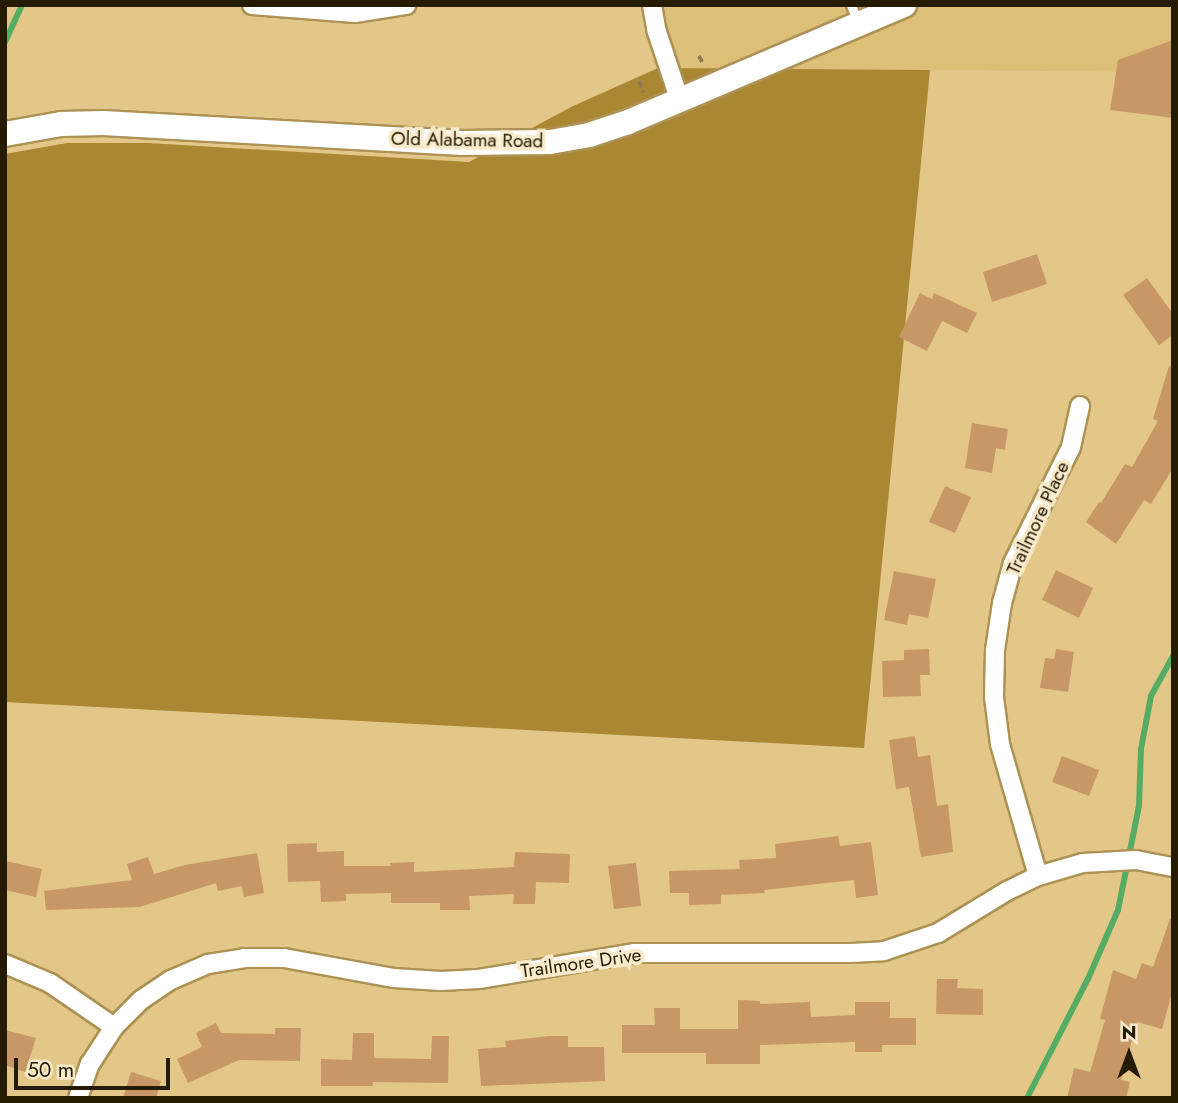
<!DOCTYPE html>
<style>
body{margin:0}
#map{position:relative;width:1178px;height:1103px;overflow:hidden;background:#e3c788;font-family:Jost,sans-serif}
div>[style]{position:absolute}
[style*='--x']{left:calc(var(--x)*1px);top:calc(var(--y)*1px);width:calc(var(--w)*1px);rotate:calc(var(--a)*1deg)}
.built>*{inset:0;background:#debf78}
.forest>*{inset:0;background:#a98733}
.stream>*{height:6px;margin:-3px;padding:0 3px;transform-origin:3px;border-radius:3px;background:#56ac63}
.building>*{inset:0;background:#c79866}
.path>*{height:3.5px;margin-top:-1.75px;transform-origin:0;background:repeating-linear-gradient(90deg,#907c4e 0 7px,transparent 0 10.5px)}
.roads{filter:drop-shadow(2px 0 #ac9254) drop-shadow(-2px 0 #ac9254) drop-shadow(0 2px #ac9254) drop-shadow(0 -2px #ac9254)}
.lane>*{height:9px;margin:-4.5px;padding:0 4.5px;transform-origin:4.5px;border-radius:4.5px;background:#fff}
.street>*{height:18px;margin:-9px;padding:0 9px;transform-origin:9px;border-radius:9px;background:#fff}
.secondary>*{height:24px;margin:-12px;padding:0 12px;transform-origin:12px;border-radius:12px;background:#fff}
span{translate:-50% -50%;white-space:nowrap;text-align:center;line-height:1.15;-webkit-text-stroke:7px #f8eacb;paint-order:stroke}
.street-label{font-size:19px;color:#251b02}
.frame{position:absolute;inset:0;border:7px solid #251b02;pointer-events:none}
.north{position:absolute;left:1094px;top:1019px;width:70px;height:70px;-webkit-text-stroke:5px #f8eacb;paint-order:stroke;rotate:0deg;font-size:19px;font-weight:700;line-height:28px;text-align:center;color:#251b02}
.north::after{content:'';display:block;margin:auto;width:24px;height:32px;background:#251b02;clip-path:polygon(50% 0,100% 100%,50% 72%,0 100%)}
.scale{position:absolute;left:14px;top:1058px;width:156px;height:32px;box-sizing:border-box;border:4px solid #251b02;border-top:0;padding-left:9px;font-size:21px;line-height:24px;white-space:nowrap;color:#251b02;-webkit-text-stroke:5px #f8eacb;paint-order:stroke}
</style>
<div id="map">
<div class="built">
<i style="clip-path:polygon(660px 5px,1173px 5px,1173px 72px,658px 68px)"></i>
</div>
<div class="forest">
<i style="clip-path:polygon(658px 68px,930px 70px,864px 748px,5px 702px,5px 154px,67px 143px,148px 143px,469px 162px,571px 107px)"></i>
</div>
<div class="stream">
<i style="--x:5;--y:42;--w:41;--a:-65.3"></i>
<i style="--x:1027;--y:1098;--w:134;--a:-62.9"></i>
<i style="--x:1088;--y:979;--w:75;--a:-66.5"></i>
<i style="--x:1118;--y:910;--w:106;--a:-78.6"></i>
<i style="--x:1139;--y:806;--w:57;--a:-88"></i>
<i style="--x:1141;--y:749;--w:54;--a:-79.3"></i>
<i style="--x:1151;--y:696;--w:46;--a:-61.2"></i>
</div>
<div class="building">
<i style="clip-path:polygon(1173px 40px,1173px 118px,1110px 110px,1118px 60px)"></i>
<i style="clip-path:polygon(1037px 254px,1047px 284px,992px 302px,983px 272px)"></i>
<i style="clip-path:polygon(1147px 278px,1173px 314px,1173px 335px,1159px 345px,1123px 295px)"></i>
<i style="clip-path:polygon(920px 293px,932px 299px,934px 293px,977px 313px,967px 333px,942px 321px,927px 351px,899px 337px)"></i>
<i style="clip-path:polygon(1169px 366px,1173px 367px,1173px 468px,1151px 504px,1144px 500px,1116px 544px,1086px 522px,1099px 502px,1101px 503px,1125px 464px,1132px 467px,1158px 421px,1153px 419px)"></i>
<i style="clip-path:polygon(972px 423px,1008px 429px,1005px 450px,996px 448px,992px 473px,965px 468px)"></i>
<i style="clip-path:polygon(945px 486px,971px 497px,955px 533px,929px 522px)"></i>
<i style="clip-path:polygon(1056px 570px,1093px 588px,1079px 618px,1042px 600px)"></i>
<i style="clip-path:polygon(894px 571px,936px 579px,928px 618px,909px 614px,907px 625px,884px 620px)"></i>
<i style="clip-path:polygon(929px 649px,930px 675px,920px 675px,921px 696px,883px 697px,882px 661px,904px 660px,904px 650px)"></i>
<i style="clip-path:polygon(1056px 649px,1074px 652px,1068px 692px,1040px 688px,1045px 658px,1054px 659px)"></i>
<i style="clip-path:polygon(915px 736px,918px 757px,930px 755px,937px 806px,948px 804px,953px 852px,921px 857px,909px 787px,896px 789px,889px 740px)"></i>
<i style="clip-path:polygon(1062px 756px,1099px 770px,1089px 796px,1052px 782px)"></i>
<i style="clip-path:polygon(838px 836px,840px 846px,871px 842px,878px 895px,856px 898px,854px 880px,764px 890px,765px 893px,721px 895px,721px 904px,689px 905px,689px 893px,670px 893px,669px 871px,740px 869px,739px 860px,776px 858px,775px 844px)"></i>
<i style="clip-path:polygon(317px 843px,317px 852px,344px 851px,344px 866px,390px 866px,390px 863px,414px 862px,414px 872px,514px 867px,515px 852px,570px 854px,569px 883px,536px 882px,535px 904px,513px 904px,514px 894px,469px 896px,470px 910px,440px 910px,440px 903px,391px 903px,391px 893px,346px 894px,346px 901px,321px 902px,320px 881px,288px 882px,287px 844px)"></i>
<i style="clip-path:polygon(257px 853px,264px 893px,244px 897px,242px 886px,218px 891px,216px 883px,140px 907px,46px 910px,44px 891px,132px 880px,127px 864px,148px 857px,154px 874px,185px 865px)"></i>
<i style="clip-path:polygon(5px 861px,42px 869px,36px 897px,5px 890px)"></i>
<i style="clip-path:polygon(636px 863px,641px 906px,614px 909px,608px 866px)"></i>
<i style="clip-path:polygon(1170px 919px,1173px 919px,1173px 990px,1162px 1029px,1137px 1022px,1121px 1080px,1130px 1082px,1126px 1098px,1067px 1098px,1074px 1068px,1090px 1072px,1105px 1020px,1100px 1019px,1113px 970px,1136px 979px,1142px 963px,1153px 967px)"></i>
<i style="clip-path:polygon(937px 979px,958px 979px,957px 988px,983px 989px,983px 1015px,936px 1014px)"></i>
<i style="clip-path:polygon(738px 1000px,760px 1001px,760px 1004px,810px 1002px,811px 1017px,855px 1015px,855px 1002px,890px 1002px,890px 1018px,916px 1018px,916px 1045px,882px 1045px,882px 1052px,855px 1052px,855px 1042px,760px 1045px,760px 1064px,706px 1064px,706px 1053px,622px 1053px,622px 1025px,655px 1025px,654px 1008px,680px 1008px,680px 1029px,738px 1029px)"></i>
<i style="clip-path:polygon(216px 1023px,221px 1033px,275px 1034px,275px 1028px,301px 1028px,300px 1061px,239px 1060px,188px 1083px,177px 1059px,202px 1047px,196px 1033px)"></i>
<i style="clip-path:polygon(5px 1030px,36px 1038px,25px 1072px,5px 1065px)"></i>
<i style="clip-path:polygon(353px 1033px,374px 1033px,374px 1058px,431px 1059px,432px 1036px,449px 1036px,448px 1083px,373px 1082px,373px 1086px,321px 1086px,321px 1059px,352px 1060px)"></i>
<i style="clip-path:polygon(548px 1036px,568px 1036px,568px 1047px,604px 1047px,605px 1081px,481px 1086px,478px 1049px,506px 1047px,505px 1041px)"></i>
<i style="clip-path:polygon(131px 1072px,161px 1081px,156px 1098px,123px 1098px)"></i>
</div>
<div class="path">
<i style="--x:699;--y:56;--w:10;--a:61"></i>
<i style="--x:639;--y:81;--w:13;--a:67"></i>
</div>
<div class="roads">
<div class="lane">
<i style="--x:851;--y:5;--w:19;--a:69"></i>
</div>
<div class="street">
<i style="--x:252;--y:5;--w:103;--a:4.4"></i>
<i style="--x:355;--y:13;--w:52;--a:-8.9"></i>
<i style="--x:652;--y:5;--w:27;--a:80"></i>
<i style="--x:657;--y:32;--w:73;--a:71.6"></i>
<i style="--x:1038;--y:876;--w:137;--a:-106.1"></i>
<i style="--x:1000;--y:744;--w:47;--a:-97.3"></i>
<i style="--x:994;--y:697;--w:47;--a:-88.8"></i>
<i style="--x:995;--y:650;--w:48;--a:-81.5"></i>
<i style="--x:1002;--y:603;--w:41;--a:-74.6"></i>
<i style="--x:1013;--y:563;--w:130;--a:-63.4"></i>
<i style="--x:1071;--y:447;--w:42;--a:-77.6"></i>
<i style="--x:5;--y:964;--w:49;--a:22.9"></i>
<i style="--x:50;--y:983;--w:78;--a:34.5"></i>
<i style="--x:78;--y:1098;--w:36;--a:-71"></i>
<i style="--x:90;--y:1064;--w:44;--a:-57"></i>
<i style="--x:114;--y:1027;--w:38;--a:-45"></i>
<i style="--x:141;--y:1000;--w:36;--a:-34"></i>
<i style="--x:171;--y:980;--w:40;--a:-23.4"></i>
<i style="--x:208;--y:964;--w:36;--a:-9"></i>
<i style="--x:244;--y:958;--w:40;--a:0"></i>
<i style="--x:284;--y:958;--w:112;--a:10.3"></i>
<i style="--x:394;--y:978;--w:47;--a:3.7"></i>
<i style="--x:441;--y:981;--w:38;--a:-3"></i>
<i style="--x:479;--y:979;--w:157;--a:-9.5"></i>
<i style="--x:634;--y:953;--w:217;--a:0"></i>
<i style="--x:851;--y:953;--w:33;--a:-3"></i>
<i style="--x:884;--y:951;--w:57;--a:-18.4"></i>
<i style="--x:938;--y:933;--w:81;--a:-31.3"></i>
<i style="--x:1007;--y:891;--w:34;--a:-26"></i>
<i style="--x:1038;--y:876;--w:47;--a:-16.1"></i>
<i style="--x:1083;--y:863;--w:53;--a:-3.2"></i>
<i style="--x:1136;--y:860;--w:38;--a:11"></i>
</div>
<div class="secondary">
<i style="--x:5;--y:134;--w:57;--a:-10.1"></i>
<i style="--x:61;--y:124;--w:42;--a:-1.4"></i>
<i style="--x:103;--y:123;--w:360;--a:3.2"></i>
<i style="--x:462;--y:143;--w:88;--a:-0.7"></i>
<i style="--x:550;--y:142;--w:40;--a:-10"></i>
<i style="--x:589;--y:135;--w:41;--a:-18.4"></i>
<i style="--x:628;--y:122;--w:300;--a:-23"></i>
</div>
</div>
<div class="street-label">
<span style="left:467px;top:140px;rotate:1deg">Old Alabama Road</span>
<span style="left:1038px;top:518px;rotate:-65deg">Trailmore Place</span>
<span style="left:581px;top:963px;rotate:-8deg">Trailmore Drive</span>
</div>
<div class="frame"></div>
<div class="north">N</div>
<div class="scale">50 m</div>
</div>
